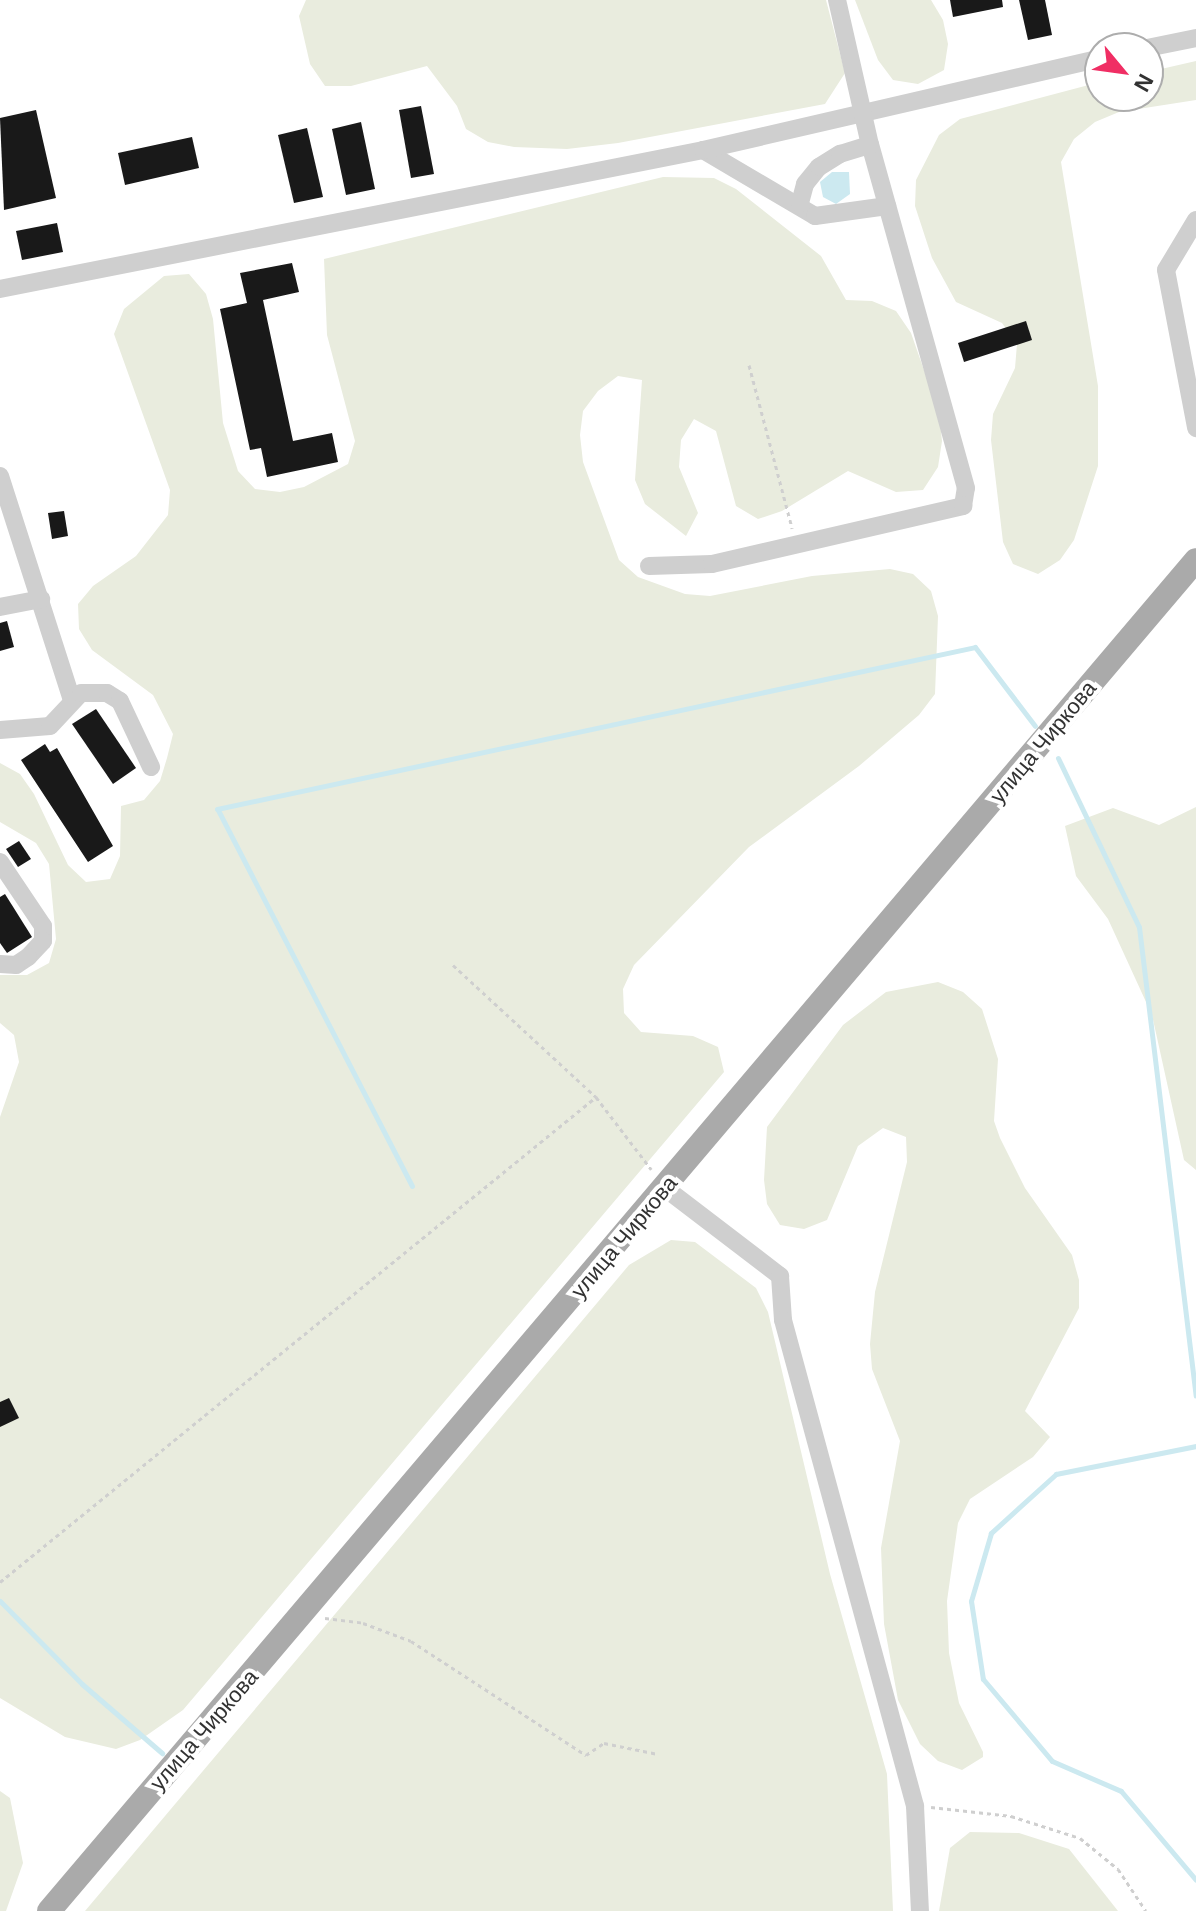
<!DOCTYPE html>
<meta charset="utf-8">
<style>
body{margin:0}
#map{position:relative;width:1196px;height:1911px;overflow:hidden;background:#fff;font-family:Arial,sans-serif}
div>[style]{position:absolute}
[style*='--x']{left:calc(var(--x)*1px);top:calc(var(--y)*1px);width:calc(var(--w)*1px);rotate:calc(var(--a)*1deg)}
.green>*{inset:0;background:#e9ecde}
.water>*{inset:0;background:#cce9f0}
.stream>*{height:5px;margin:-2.5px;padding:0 2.5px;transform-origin:2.5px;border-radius:2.5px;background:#cce9f0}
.building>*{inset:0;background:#191919}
.path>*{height:3px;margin-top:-1.5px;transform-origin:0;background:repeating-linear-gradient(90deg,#cfcfcf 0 4px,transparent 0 8px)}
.minor>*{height:18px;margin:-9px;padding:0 9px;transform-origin:9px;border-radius:9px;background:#cfcfcf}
.major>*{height:24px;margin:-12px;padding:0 12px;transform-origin:12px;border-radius:12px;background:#aaa}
span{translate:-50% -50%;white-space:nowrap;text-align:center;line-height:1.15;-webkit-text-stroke:8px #fff;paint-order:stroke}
.street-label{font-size:22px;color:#323232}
.north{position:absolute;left:1084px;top:32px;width:80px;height:80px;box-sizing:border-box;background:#fff;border:2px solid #adadad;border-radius:50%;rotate:119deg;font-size:22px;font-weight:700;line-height:32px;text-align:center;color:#323232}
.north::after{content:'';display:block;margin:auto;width:28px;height:36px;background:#f02e64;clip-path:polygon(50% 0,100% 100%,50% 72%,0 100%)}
</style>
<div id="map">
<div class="green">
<i style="clip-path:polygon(306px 0,826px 0,845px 73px,825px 104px,618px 143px,567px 149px,514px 147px,488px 142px,466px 129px,457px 106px,427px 66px,351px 86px,325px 86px,310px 64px,299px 16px)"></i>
<i style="clip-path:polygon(855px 0,931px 0,943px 20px,948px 44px,944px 70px,918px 84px,893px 80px,878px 60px)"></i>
<i style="clip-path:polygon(1196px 61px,1196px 100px,1119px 112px,1095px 122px,1074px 139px,1061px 162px,1098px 386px,1098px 466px,1074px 540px,1060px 560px,1038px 574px,1013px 564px,1003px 542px,991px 440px,993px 414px,1015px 368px,1017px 344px,1002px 323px,956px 302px,932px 258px,915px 206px,916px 180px,939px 135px,960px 119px,1100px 82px,1100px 96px,1148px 96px,1148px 72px)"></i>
<i style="clip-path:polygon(663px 177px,714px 178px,736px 189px,821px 256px,846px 300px,872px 301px,896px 311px,911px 333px,939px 413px,942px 441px,938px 467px,923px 490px,896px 492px,848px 471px,782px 511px,758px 519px,736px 506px,716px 431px,694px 419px,681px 440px,679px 467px,698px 513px,686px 536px,645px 504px,635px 480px,642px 380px,618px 376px,598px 391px,583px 411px,580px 435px,583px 462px,619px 560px,638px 577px,685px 594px,710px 596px,812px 576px,890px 569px,913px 574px,931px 591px,938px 616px,935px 694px,919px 715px,859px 766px,749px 847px,634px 965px,623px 989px,624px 1013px,641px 1032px,693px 1036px,718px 1047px,724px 1072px,183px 1710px,140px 1740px,116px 1749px,65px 1737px,0 1698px,0 1117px,19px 1062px,14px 1035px,0 1023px,0 975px,27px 975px,49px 963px,56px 939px,49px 864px,36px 843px,0 822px,0 763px,20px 774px,34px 794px,68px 865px,86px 882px,110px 879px,120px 856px,121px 806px,144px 800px,160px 781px,167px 758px,173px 734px,153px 695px,92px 650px,79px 629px,78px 604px,93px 586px,136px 556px,168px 515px,170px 490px,114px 334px,124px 309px,164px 276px,189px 274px,206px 294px,213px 319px,223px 423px,238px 471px,255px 489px,280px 492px,304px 487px,348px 464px,355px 441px,327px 335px,324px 259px)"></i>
<i style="clip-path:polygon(1196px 807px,1196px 1170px,1184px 1160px,1152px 1015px,1108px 919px,1076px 876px,1065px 826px,1113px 808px,1159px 825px)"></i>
<i style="clip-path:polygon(938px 982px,963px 992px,982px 1009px,998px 1059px,994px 1121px,1000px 1138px,1025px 1188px,1072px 1255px,1079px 1280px,1079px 1308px,1025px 1411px,1050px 1437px,1033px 1457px,970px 1499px,958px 1523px,947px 1601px,949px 1653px,959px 1703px,983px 1752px,983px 1757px,962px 1770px,938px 1761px,920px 1744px,898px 1700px,884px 1624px,881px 1548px,900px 1441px,872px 1369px,870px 1344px,875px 1292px,907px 1162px,906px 1137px,883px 1128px,858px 1146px,827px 1220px,804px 1229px,780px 1225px,767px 1204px,764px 1180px,767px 1127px,843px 1025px,886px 992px)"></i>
<i style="clip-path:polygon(671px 1240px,695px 1242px,756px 1288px,768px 1312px,830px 1574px,887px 1774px,893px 1911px,85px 1911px,629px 1265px)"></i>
<i style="clip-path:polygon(0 1791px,10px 1798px,23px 1863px,6px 1911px,0 1911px)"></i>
<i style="clip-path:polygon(970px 1832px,1019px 1833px,1069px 1849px,1118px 1911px,939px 1911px,950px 1848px)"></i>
</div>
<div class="water">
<i style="clip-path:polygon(832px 172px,849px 172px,850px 194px,836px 204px,823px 197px,820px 182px)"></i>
</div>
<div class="stream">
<i style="--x:1058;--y:758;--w:187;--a:64.4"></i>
<i style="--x:1139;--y:927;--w:472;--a:83.1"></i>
<i style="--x:412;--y:1186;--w:424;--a:-117.3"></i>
<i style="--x:217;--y:809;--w:775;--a:-12.06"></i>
<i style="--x:975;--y:647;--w:99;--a:52.8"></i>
<i style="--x:1196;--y:1446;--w:143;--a:168.7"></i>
<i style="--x:1056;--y:1474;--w:88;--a:137.8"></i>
<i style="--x:991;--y:1533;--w:71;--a:106.4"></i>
<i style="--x:971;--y:1601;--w:79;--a:81.3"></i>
<i style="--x:983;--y:1679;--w:107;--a:49.9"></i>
<i style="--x:1052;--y:1761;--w:75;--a:23.5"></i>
<i style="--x:1121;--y:1791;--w:116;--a:49.9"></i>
<i style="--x:0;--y:1601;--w:117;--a:45.3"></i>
<i style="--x:82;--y:1684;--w:106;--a:40.8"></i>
</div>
<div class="building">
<i style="clip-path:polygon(950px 0,1002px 0,1003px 7px,953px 17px)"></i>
<i style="clip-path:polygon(1019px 0,1045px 0,1052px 35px,1028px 40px)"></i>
<i style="clip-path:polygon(421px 106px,434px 174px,411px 178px,399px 110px)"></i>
<i style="clip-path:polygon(36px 110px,56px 198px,4px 210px,0 118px)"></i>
<i style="clip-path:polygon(361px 122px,375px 189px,346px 195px,332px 129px)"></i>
<i style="clip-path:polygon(307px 128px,323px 197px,294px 203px,278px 135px)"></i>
<i style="clip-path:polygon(192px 137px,199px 168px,125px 185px,118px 153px)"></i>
<i style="clip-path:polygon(57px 223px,63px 252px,22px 260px,16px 231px)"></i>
<i style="clip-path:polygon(292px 263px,299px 292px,263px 300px,293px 441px,332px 433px,338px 462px,267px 477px,261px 448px,250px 450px,220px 309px,247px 303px,240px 273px)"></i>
<i style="clip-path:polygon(1026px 321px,1032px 340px,964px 362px,958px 343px)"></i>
<i style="clip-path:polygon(64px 511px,68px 536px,52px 539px,48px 513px)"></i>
<i style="clip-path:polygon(7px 621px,14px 647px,0 651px,0 623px)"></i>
<i style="clip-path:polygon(96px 709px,136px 768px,113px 784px,72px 724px)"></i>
<i style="clip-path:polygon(45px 744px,50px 752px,57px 748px,113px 846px,88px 862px,21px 760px)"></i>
<i style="clip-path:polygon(19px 841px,31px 859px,18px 867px,6px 849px)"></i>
<i style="clip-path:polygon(5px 894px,32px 937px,7px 953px,0 943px,0 897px)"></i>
<i style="clip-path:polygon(9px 1398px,19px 1418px,0 1427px,0 1402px)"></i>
</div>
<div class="path">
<i style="--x:749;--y:365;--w:169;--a:75.2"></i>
<i style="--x:453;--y:965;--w:195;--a:42.7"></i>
<i style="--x:596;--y:1097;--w:91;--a:52.6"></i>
<i style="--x:0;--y:1582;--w:768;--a:-39.14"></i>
<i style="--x:325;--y:1618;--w:38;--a:7"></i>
<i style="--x:363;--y:1623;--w:51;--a:20.6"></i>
<i style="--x:411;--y:1641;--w:209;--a:33.1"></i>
<i style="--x:586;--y:1755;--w:22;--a:-34"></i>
<i style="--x:604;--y:1743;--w:55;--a:11.5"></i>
<i style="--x:931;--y:1807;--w:81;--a:6.4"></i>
<i style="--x:1011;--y:1816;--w:72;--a:17.7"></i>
<i style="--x:1080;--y:1838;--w:49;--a:39.2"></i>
<i style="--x:1118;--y:1869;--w:50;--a:56.3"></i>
</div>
<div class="minor">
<i style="--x:1147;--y:48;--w:50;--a:-11.5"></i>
<i style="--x:703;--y:150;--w:130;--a:30.5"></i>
<i style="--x:815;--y:216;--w:73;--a:-7.9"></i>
<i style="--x:800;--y:203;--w:20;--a:-75"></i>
<i style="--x:805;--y:184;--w:22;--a:-51"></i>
<i style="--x:819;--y:167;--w:25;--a:-32"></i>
<i style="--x:840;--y:154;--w:31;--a:-17"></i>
<i style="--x:1196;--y:220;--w:58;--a:121"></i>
<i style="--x:1166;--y:270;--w:161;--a:79.2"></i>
<i style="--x:0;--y:289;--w:717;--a:-11.18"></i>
<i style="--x:703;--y:150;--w:408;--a:-13"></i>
<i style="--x:0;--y:476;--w:235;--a:72.2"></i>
<i style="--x:649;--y:566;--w:63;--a:-1.8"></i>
<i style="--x:712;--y:564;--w:258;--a:-13"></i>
<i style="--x:963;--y:506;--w:18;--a:-81"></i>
<i style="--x:966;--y:488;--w:356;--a:-105.6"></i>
<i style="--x:870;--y:145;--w:149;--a:-102.8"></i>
<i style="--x:0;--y:607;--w:42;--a:-11"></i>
<i style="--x:0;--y:730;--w:50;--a:-4.6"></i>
<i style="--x:50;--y:726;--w:45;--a:-46.8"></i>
<i style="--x:81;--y:693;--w:26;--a:0"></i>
<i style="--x:107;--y:693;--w:15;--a:32"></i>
<i style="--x:120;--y:701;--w:73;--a:64.8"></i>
<i style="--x:0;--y:862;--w:77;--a:56.1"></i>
<i style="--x:43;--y:926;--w:15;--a:90"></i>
<i style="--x:43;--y:941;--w:22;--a:133"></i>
<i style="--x:28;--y:957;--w:14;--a:146"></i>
<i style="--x:16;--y:965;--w:16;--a:-176"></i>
<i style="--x:665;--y:1188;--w:145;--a:37.4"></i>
<i style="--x:780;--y:1276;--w:44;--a:86.1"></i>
<i style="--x:783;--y:1320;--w:504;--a:74.8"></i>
<i style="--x:915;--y:1806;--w:105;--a:87.3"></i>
</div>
<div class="major">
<i style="--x:49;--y:1911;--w:1772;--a:-49.67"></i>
</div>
<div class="street-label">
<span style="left:1043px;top:742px;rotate:-50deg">улица Чиркова</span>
<span style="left:624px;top:1237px;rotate:-50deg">улица Чиркова</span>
<span style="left:204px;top:1730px;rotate:-49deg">улица Чиркова</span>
</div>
<div class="north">N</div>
</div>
